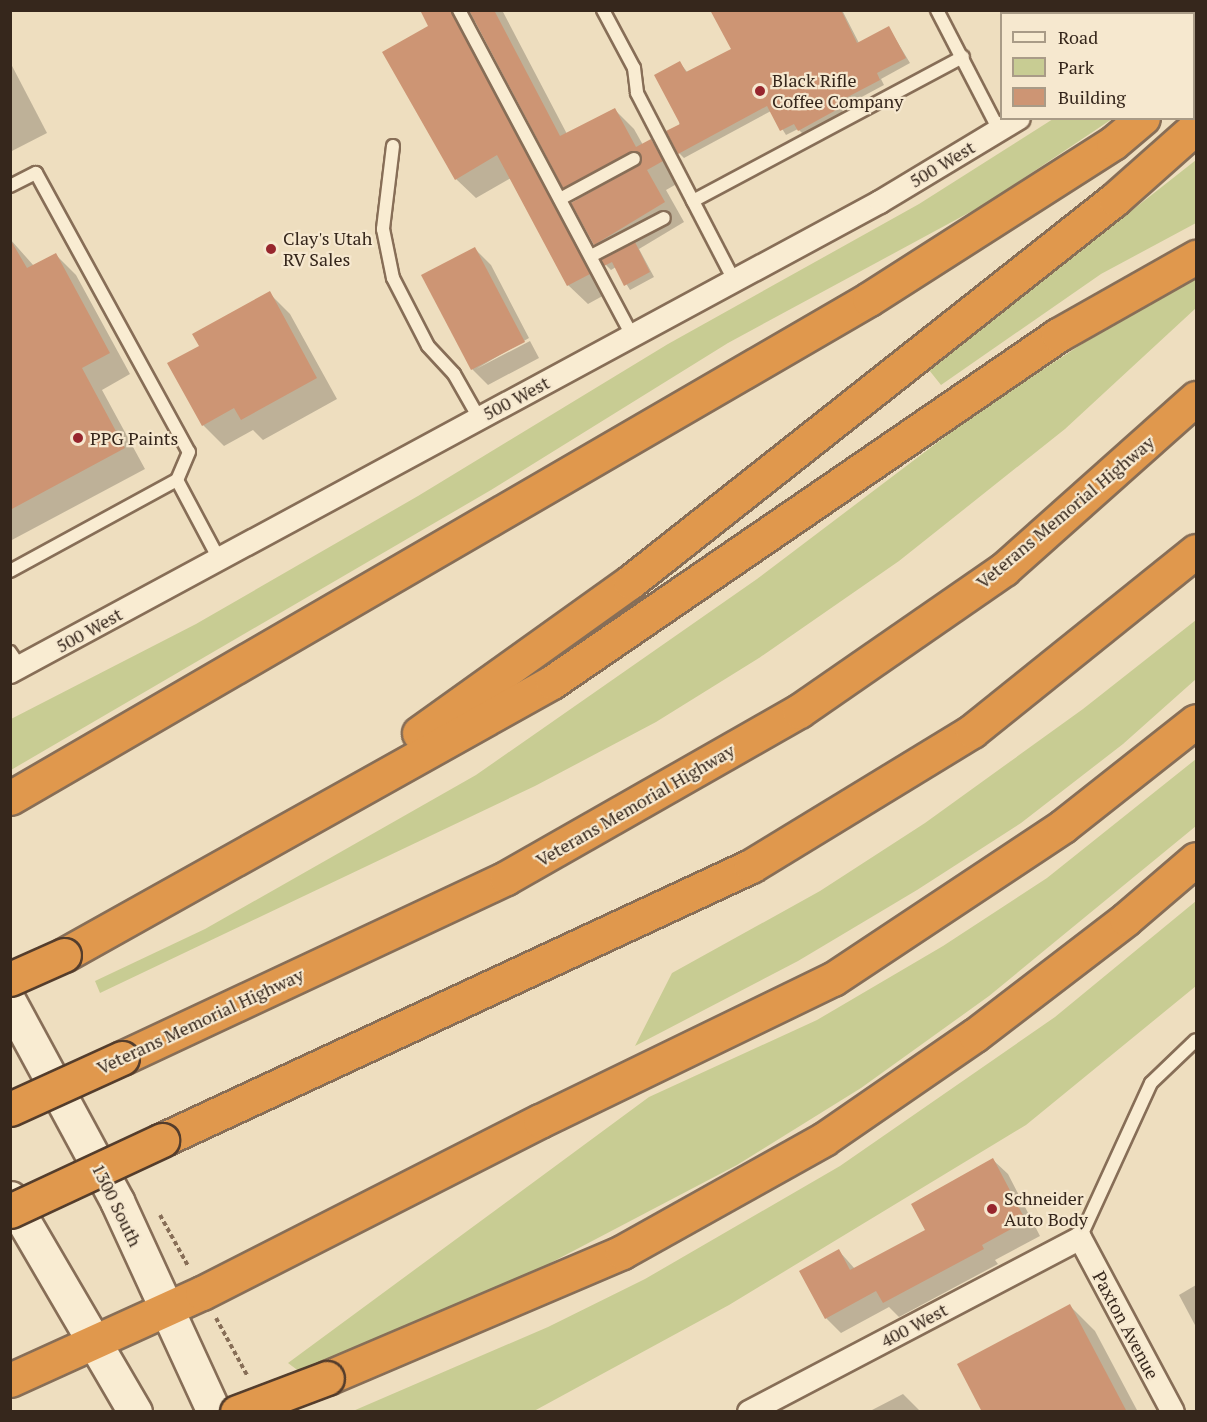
<!DOCTYPE html>
<style>
body{margin:0}
#map{position:relative;width:1207px;height:1422px;overflow:hidden;background:#eedebf;font-family:"PT Serif",serif}
div>[style]{position:absolute}
[style*='--x']{left:calc(var(--x)*1px);top:calc(var(--y)*1px);width:calc(var(--w)*1px);rotate:calc(var(--a)*1deg)}
.green>*{inset:0;background:#c8cc93}
.shadow>*{inset:0;background:#0003}
.building>*{inset:0;background:#cd9574}
.path>*{height:4px;margin-top:-2px;transform-origin:0;background:repeating-linear-gradient(90deg,#876e57 0 4.5px,transparent 0 7.5px)}
.roads{filter:drop-shadow(2px 0 #876e57) drop-shadow(-2px 0 #876e57) drop-shadow(0 2px #876e57) drop-shadow(0 -2px #876e57)}
.lane>*{height:12px;margin:-6px;padding:0 6px;transform-origin:6px;border-radius:6px;background:#f9ecd2}
.street>*{height:22px;margin:-11px;padding:0 11px;transform-origin:11px;border-radius:11px;background:#f9ecd2}
.secondary>*{height:33px;margin:-16.5px;padding:0 16.5px;transform-origin:16.5px;border-radius:16.5px;background:#f9ecd2}
.highway>*{height:33px;margin:-16.5px;padding:0 16.5px;transform-origin:16.5px;border-radius:16.5px;background:#e0984d}
.bridges{filter:drop-shadow(2px 0 #543d2c) drop-shadow(-2px 0 #543d2c) drop-shadow(0 2px #543d2c) drop-shadow(0 -2px #543d2c)}
.highway-bridge>*{height:33px;margin:-16.5px;padding:0 16.5px;transform-origin:16.5px;border-radius:16.5px;background:#e0984d}
.dots>*{width:16px;height:16px;translate:-50% -50%;box-sizing:border-box;border:3px solid #f6e8cf;border-radius:50%}
span{translate:-50% -50%;white-space:nowrap;text-align:center;line-height:1.15;-webkit-text-stroke:4.5px #f6e8cf;paint-order:stroke}
.poi-label{font-size:18px;color:#36271c}
.left{translate:0 -50%;text-align:left}
.street-label{font-size:18px;color:#36271c}
.frame{position:absolute;inset:0;border:12px solid #36271c;pointer-events:none}
.legend{position:absolute;left:1000px;top:12px;width:195px;height:108px;box-sizing:border-box;background:#f6e8cf;border:2px solid #a99b87;margin:0;padding:8px 10px;list-style:none;font-size:18px;color:#36271c}
.legend li{display:flex;align-items:center;gap:12px;height:30px}
.legend b{width:30px;border:2px solid #a99b87}
</style>
<div id="map">
<div class="green">
<i style="clip-path:polygon(1053px 119px,1112px 119px,985px 204px,728px 343px,491px 490px,11px 770px,11px 719px,196px 624px,418px 496px,668px 344px,919px 204px)"></i>
<i style="clip-path:polygon(1196px 160px,1196px 223px,1101px 274px,941px 385px,929px 370px)"></i>
<i style="clip-path:polygon(1196px 276px,1196px 308px,1065px 429px,899px 561px,759px 658px,656px 722px,535px 786px,100px 993px,95px 981px,205px 929px,476px 775px,757px 579px,979px 411px,1165px 290px)"></i>
<i style="clip-path:polygon(1196px 620px,1196px 679px,1123px 744px,1021px 823px,917px 890px,798px 961px,635px 1046px,672px 973px,820px 891px,925px 823px,1083px 709px)"></i>
<i style="clip-path:polygon(1196px 759px,1196px 826px,989px 996px,861px 1088px,737px 1165px,516px 1281px,300px 1372px,288px 1363px,649px 1097px,817px 1020px,943px 946px,1047px 878px)"></i>
<i style="clip-path:polygon(1196px 901px,1196px 986px,1026px 1125px,729px 1305px,534px 1411px,353px 1411px,548px 1327px,645px 1279px,840px 1166px,1055px 1017px)"></i>
</div>
<div class="shadow">
<i style="clip-path:polygon(421px 10px,502px 10px,567px 134px,614px 109px,634px 129px,643px 145px,651px 141px,671px 160px,682px 181px,666px 190px,684px 222px,639px 249px,654px 277px,630px 290px,616px 267px,611px 270px,606px 265px,608px 258px,595px 244px,578px 201px,564px 187px,476px 20px,471px 35px,608px 293px,588px 304px,568px 285px,511px 178px,476px 198px,456px 179px,430px 27px)"></i>
<i style="clip-path:polygon(712px 10px,842px 10px,859px 43px,889px 28px,910px 63px,881px 79px,884px 85px,843px 107px,842px 114px,804px 135px,798px 129px,786px 135px,771px 111px,684px 158px,679px 153px,680px 63px,688px 73px,733px 49px)"></i>
<i style="clip-path:polygon(10px 62px,47px 133px,10px 152px)"></i>
<i style="clip-path:polygon(10px 239px,34px 266px,55px 254px,76px 275px,130px 374px,102px 390px,145px 469px,10px 541px)"></i>
<i style="clip-path:polygon(475px 249px,491px 265px,529px 338px,476px 369px,530px 341px,539px 358px,488px 385px,472px 369px)"></i>
<i style="clip-path:polygon(269px 293px,290px 314px,337px 399px,263px 440px,253px 430px,224px 446px,203px 425px,201px 346px)"></i>
<i style="clip-path:polygon(993px 1160px,1008px 1174px,1040px 1236px,995px 1260px,998px 1264px,899px 1317px,889px 1307px,841px 1333px,826px 1318px,839px 1251px,855px 1269px,927px 1231px)"></i>
<i style="clip-path:polygon(1196px 1285px,1196px 1327px,1179px 1295px)"></i>
<i style="clip-path:polygon(1070px 1306px,1095px 1331px,1138px 1412px,983px 1412px)"></i>
<i style="clip-path:polygon(903px 1394px,921px 1412px,873px 1412px,872px 1410px)"></i>
</div>
<div class="building">
<i style="clip-path:polygon(420px 10px,451px 10px,590px 274px,567px 286px,497px 155px,455px 180px,382px 52px,428px 26px)"></i>
<i style="clip-path:polygon(469px 10px,494px 10px,560px 136px,615px 108px,636px 147px,651px 139px,663px 161px,647px 170px,665px 202px,594px 245px,571px 203px,638px 166px,641px 155px,630px 152px,563px 188px)"></i>
<i style="clip-path:polygon(710px 10px,841px 10px,857px 43px,889px 26px,906px 58px,877px 73px,880px 80px,838px 102px,838px 109px,798px 131px,794px 124px,780px 131px,767px 106px,678px 154px,666px 131px,680px 124px,654px 75px,680px 61px,686px 72px,731px 49px)"></i>
<i style="clip-path:polygon(10px 239px,27px 268px,56px 253px,110px 353px,82px 368px,125px 448px,10px 510px)"></i>
<i style="clip-path:polygon(635px 242px,650px 272px,624px 286px,612px 262px,604px 266px,601px 260px)"></i>
<i style="clip-path:polygon(475px 247px,525px 342px,471px 370px,421px 275px)"></i>
<i style="clip-path:polygon(270px 291px,317px 378px,241px 420px,234px 408px,202px 426px,167px 363px,199px 346px,192px 334px)"></i>
<i style="clip-path:polygon(993px 1158px,1026px 1221px,982px 1245px,984px 1249px,883px 1303px,876px 1291px,825px 1319px,799px 1271px,839px 1249px,850px 1270px,925px 1230px,911px 1204px)"></i>
<i style="clip-path:polygon(1070px 1304px,1127px 1412px,982px 1412px,957px 1364px)"></i>
</div>
<div class="path">
<i style="--x:160;--y:1215;--w:58;--a:61.2"></i>
<i style="--x:216;--y:1318;--w:67;--a:61.5"></i>
</div>
<div class="roads">
<div class="lane">
<i style="--x:459;--y:10;--w:368;--a:62"></i>
<i style="--x:603;--y:10;--w:66;--a:61.9"></i>
<i style="--x:634;--y:68;--w:25;--a:83"></i>
<i style="--x:637;--y:93;--w:211;--a:62.6"></i>
<i style="--x:937;--y:10;--w:135;--a:62.7"></i>
<i style="--x:1077;--y:10;--w:6;--a:39"></i>
<i style="--x:393;--y:146;--w:84;--a:96.9"></i>
<i style="--x:383;--y:229;--w:50;--a:78.5"></i>
<i style="--x:393;--y:278;--w:76;--a:62.8"></i>
<i style="--x:428;--y:346;--w:38;--a:47"></i>
<i style="--x:454;--y:374;--w:51;--a:60.4"></i>
<i style="--x:10;--y:186;--w:29;--a:-27"></i>
<i style="--x:36;--y:173;--w:318;--a:61.3"></i>
<i style="--x:189;--y:452;--w:30;--a:113"></i>
<i style="--x:560;--y:199;--w:84;--a:-28.4"></i>
<i style="--x:693;--y:201;--w:306;--a:-28.1"></i>
<i style="--x:591;--y:256;--w:82;--a:-27.5"></i>
<i style="--x:10;--y:571;--w:190;--a:-28.6"></i>
<i style="--x:177;--y:480;--w:89;--a:62"></i>
<i style="--x:10;--y:652;--w:18;--a:56"></i>
<i style="--x:1080;--y:1238;--w:170;--a:-65.4"></i>
<i style="--x:1151;--y:1083;--w:62;--a:-43.7"></i>
</div>
<div class="street">
<i style="--x:1125;--y:14;--w:5;--a:-53"></i>
<i style="--x:10;--y:672;--w:989;--a:-28.38"></i>
<i style="--x:880;--y:202;--w:162;--a:-31.1"></i>
<i style="--x:749;--y:1412;--w:374;--a:-27.7"></i>
<i style="--x:1080;--y:1238;--w:197;--a:61.9"></i>
</div>
<div class="secondary">
<i style="--x:10;--y:1003;--w:225;--a:61.6"></i>
<i style="--x:117;--y:1201;--w:232;--a:65.3"></i>
<i style="--x:10;--y:1198;--w:248;--a:59.7"></i>
</div>
<div class="highway">
<i style="--x:1194;--y:78;--w:4;--a:-56"></i>
<i style="--x:419;--y:733;--w:259;--a:-35.6"></i>
<i style="--x:630;--y:582;--w:618;--a:-38.3"></i>
<i style="--x:1115;--y:199;--w:108;--a:-41.6"></i>
<i style="--x:10;--y:798;--w:993;--a:-30.15"></i>
<i style="--x:869;--y:299;--w:290;--a:-32.6"></i>
<i style="--x:1113;--y:143;--w:39;--a:-40"></i>
<i style="--x:64;--y:955;--w:559;--a:-29.22"></i>
<i style="--x:552;--y:682;--w:614;--a:-34.44"></i>
<i style="--x:1058;--y:335;--w:159;--a:-29.5"></i>
<i style="--x:122;--y:1058;--w:424;--a:-25.1"></i>
<i style="--x:506;--y:878;--w:337;--a:-29.7"></i>
<i style="--x:799;--y:711;--w:249;--a:-34.7"></i>
<i style="--x:1004;--y:569;--w:257;--a:-41.7"></i>
<i style="--x:162;--y:1140;--w:650;--a:-24.95"></i>
<i style="--x:751;--y:866;--w:259;--a:-31.4"></i>
<i style="--x:972;--y:731;--w:287;--a:-38.8"></i>
<i style="--x:327;--y:1378;--w:321;--a:-23.1"></i>
<i style="--x:622;--y:1252;--w:231;--a:-29.2"></i>
<i style="--x:824;--y:1139;--w:183;--a:-34.6"></i>
<i style="--x:975;--y:1035;--w:190;--a:-37.5"></i>
<i style="--x:1126;--y:919;--w:92;--a:-40.6"></i>
<i style="--x:10;--y:1380;--w:211;--a:-24.4"></i>
<i style="--x:202;--y:1293;--w:379;--a:-27"></i>
<i style="--x:540;--y:1121;--w:326;--a:-25.9"></i>
<i style="--x:833;--y:979;--w:276;--a:-33.6"></i>
<i style="--x:1063;--y:826;--w:169;--a:-38.3"></i>
</div>
</div>
<div class="bridges">
<div class="highway-bridge">
<i style="--x:10;--y:979;--w:59;--a:-24"></i>
<i style="--x:10;--y:1109;--w:123;--a:-24.5"></i>
<i style="--x:10;--y:1211;--w:168;--a:-25"></i>
<i style="--x:237;--y:1412;--w:96;--a:-20.7"></i>
</div>
</div>
<div class="dots">
<i style="left:760px;top:91px;background:#97262d"></i>
<i style="left:271px;top:249px;background:#97262d"></i>
<i style="left:78px;top:438px;background:#97262d"></i>
<i style="left:992px;top:1209px;background:#97262d"></i>
</div>
<div class="poi-label">
<span class="left" style="left:772px;top:91px">Black Rifle<br>Coffee Company</span>
<span class="left" style="left:283px;top:249px">Clay's Utah<br>RV Sales</span>
<span class="left" style="left:90px;top:438px">PPG Paints</span>
<span class="left" style="left:1004px;top:1209px">Schneider<br>Auto Body</span>
</div>
<div class="street-label">
<span style="left:942px;top:164px;rotate:-31deg">500 West</span>
<span style="left:516px;top:398px;rotate:-28deg">500 West</span>
<span style="left:1065px;top:512px;rotate:-40deg">Veterans Memorial Highway</span>
<span style="left:89px;top:630px;rotate:-29deg">500 West</span>
<span style="left:635px;top:805px;rotate:-30deg">Veterans Memorial Highway</span>
<span style="left:200px;top:1021px;rotate:-25deg">Veterans Memorial Highway</span>
<span style="left:117px;top:1205px;rotate:64deg">1300 South</span>
<span style="left:914px;top:1325px;rotate:-28deg">400 West</span>
<span style="left:1126px;top:1325px;rotate:62deg">Paxton Avenue</span>
</div>
<div class="frame"></div>
<ul class="legend">
<li><b style="height:8px;background:#f9ecd2"></b>Road</li>
<li><b style="height:16px;background:#c8cc93"></b>Park</li>
<li><b style="height:16px;background:#cd9574"></b>Building</li>
</ul>
</div>
